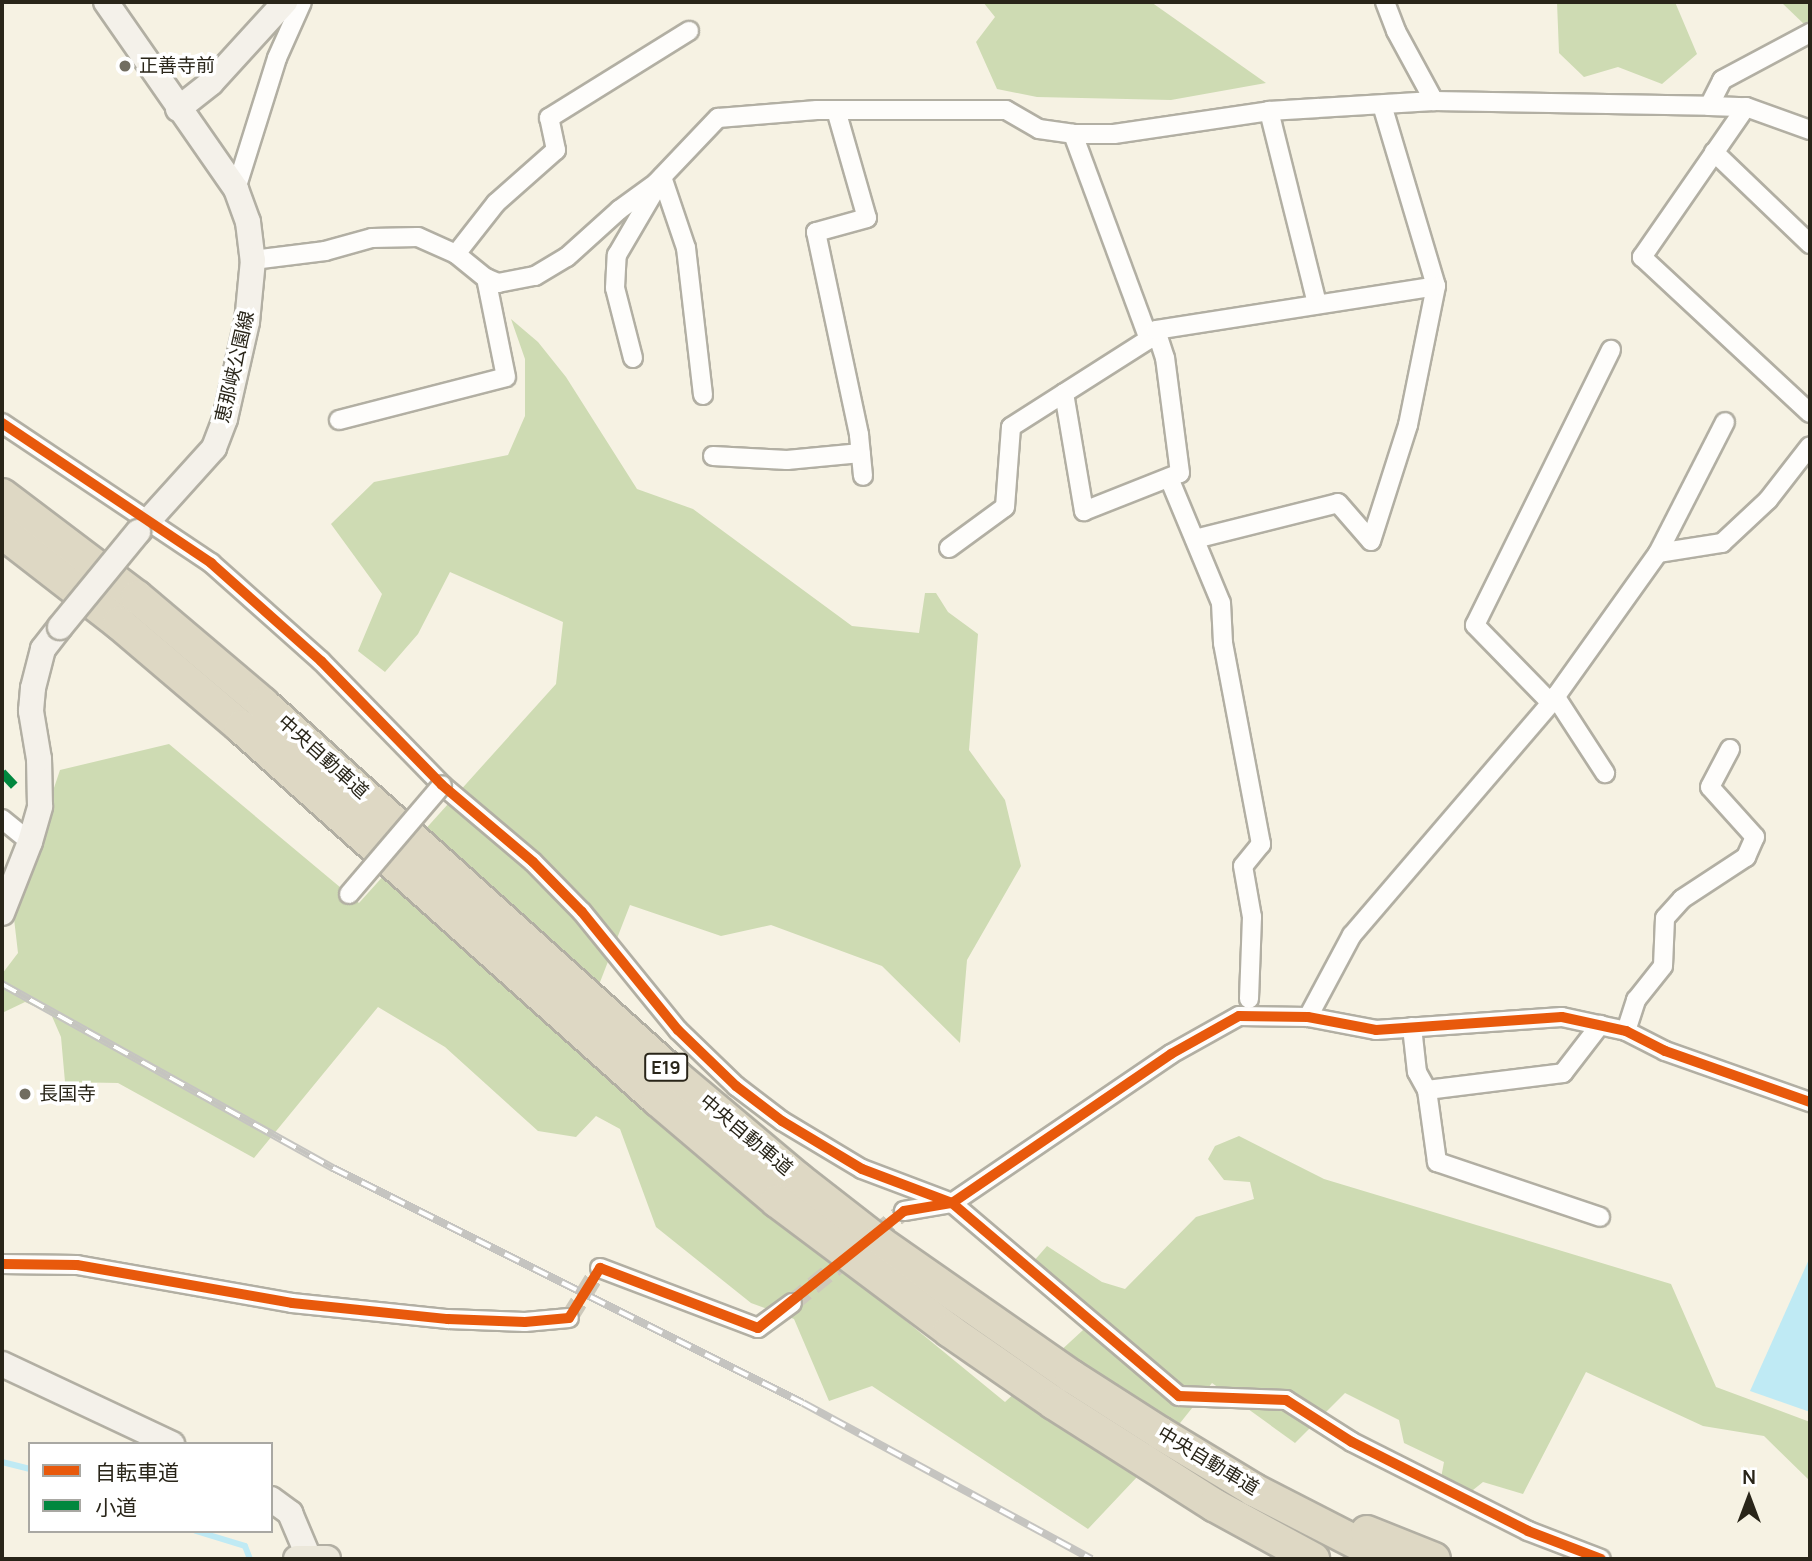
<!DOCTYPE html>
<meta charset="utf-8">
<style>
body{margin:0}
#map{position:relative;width:1812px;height:1561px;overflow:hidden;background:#f6f2e3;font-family:Manrope,"Noto Sans JP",sans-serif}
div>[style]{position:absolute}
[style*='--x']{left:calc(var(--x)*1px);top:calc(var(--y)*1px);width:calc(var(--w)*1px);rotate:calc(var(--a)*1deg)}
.forest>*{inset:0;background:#cedbb3}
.water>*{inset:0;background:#bfeaf4}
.stream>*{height:6px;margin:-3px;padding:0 3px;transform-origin:3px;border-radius:3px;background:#bfeaf4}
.street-tunnel>*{height:18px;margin-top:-9px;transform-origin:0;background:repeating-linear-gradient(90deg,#cdc9bb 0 18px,transparent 0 27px)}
.roads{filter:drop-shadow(2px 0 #b2afa3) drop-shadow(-2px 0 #b2afa3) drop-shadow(0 2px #b2afa3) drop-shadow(0 -2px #b2afa3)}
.street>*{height:18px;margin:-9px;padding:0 9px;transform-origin:9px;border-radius:9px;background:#fefdfb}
.secondary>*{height:24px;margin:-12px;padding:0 12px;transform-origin:12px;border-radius:12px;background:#f4f1ea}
.primary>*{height:26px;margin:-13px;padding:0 13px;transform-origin:13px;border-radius:13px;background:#ebe7da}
.highway>*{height:32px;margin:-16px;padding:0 16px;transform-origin:16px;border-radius:16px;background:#ded8c4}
.rail>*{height:8px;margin-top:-4px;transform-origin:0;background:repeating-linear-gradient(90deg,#fff 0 16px,#c5c4c0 0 32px);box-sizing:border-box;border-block:2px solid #c5c4c0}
.bridges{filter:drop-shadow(2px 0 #b2afa3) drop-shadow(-2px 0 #b2afa3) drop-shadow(0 2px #b2afa3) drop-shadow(0 -2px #b2afa3)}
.street-bridge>*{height:18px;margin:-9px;padding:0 9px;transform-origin:9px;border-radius:9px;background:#fefdfb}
.secondary-bridge>*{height:24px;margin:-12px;padding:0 12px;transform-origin:12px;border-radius:12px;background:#f4f1ea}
.quiet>*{height:9px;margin-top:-4.5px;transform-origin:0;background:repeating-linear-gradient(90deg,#00873e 0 18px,transparent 0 27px)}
.cycleway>*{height:10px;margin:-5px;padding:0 5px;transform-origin:5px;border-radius:5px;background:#e8590c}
.dots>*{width:19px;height:19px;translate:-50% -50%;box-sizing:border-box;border:4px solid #fff;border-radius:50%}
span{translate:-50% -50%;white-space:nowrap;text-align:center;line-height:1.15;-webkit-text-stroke:7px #fff;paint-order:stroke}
.shield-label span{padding:2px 5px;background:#fff;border:2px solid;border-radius:5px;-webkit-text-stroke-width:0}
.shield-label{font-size:18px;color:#292519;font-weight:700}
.poi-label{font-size:19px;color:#292519}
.left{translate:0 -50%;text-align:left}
.street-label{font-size:19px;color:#292519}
.frame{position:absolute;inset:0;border:4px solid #292519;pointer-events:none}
.legend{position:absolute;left:28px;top:1442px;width:245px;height:91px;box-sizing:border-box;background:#fff;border:2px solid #a9a8a3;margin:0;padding:9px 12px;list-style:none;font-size:21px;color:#292519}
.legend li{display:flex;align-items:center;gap:14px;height:35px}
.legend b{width:35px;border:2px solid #a9a8a3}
.north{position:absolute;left:1714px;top:1463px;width:70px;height:70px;-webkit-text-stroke:5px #fff;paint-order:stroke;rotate:0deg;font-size:19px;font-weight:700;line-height:28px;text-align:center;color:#292519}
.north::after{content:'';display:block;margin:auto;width:24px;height:32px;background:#292519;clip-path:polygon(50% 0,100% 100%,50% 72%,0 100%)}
</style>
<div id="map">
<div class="forest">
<i style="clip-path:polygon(983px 2px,1151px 2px,1266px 83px,1171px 100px,1037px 97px,997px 89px,976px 42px,995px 17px)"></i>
<i style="clip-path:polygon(1557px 2px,1675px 2px,1697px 54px,1662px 84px,1618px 67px,1584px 77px,1559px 53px)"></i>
<i style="clip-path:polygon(1781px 2px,1810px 2px,1810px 25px,1807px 27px)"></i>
<i style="clip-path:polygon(511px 319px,538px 342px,566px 377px,637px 489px,693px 509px,852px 626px,919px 633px,925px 593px,936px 593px,948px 612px,978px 634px,969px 750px,1005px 800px,1021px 866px,967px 960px,960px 1043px,882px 966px,771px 925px,721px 936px,630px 905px,574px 1049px,1005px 1402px,1095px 1319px,1033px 1262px,1047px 1246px,1102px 1282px,1125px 1289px,1196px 1217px,1254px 1199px,1250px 1182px,1224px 1180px,1208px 1159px,1215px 1146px,1239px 1136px,1324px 1179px,1671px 1284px,1716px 1387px,1810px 1422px,1810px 1481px,1764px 1436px,1703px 1426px,1586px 1372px,1523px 1494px,1483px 1482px,1468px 1494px,1441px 1478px,1444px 1462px,1404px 1443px,1399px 1420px,1345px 1393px,1295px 1443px,1212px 1383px,1137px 1477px,1088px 1529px,872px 1386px,829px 1401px,794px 1319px,751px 1303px,656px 1227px,620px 1129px,596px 1116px,576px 1137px,538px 1131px,445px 1047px,378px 1007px,254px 1158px,118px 1083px,65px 1082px,61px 1037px,51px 1014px,25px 1002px,2px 1013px,2px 974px,18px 953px,13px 910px,60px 770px,169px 744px,359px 903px,556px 684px,563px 622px,450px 572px,418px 634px,385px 672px,358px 651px,382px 594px,331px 524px,374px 482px,508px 455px,525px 416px,525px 359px)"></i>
</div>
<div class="water">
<i style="clip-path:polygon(1810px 1257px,1810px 1412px,1750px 1391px)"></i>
</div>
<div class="stream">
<i style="--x:2;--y:1462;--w:29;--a:14"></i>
<i style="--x:196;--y:1531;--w:51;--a:17"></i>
<i style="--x:245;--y:1546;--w:14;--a:69"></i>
</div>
<div class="street-tunnel">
<i style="--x:792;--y:1303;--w:145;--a:-39.4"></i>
<i style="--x:569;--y:1318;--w:59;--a:-58.2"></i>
</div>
<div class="roads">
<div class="street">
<i style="--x:1385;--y:2;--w:31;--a:69"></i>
<i style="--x:1396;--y:31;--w:80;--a:61.5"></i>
<i style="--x:1709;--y:106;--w:29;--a:-63"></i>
<i style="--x:1722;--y:80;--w:100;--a:-28.1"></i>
<i style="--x:1746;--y:107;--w:183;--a:124.7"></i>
<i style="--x:1642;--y:257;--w:229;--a:42.9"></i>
<i style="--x:836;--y:110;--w:112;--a:74"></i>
<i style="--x:867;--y:218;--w:53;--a:164.6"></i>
<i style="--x:816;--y:232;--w:208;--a:78"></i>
<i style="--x:859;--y:435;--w:41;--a:84.4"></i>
<i style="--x:1269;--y:111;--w:199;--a:76"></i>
<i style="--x:1073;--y:134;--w:219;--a:69.7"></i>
<i style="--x:1714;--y:152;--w:133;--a:43.8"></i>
<i style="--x:662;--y:177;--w:75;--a:71.3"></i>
<i style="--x:686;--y:248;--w:148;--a:83.4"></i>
<i style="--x:236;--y:189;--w:137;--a:-72.6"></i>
<i style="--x:277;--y:58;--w:61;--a:-65.9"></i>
<i style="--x:456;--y:254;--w:65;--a:-51.9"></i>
<i style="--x:496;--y:203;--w:80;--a:-41.5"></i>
<i style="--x:556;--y:150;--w:33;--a:-102"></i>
<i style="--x:549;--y:118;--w:165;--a:-31.9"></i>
<i style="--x:253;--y:260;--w:73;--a:-7.1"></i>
<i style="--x:325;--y:251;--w:49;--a:-15.5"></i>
<i style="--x:372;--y:238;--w:46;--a:-1.2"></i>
<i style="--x:418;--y:237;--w:42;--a:24.1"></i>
<i style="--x:456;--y:254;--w:38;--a:39"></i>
<i style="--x:486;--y:278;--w:13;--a:23"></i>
<i style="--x:498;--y:283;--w:38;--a:-11"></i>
<i style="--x:535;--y:276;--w:37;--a:-31"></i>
<i style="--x:567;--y:257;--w:70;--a:-42.1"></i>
<i style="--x:619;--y:210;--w:46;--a:-36.1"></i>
<i style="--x:656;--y:183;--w:90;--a:-46.4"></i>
<i style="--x:718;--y:118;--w:99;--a:-4.6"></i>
<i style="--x:817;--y:110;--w:189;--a:0"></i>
<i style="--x:1006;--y:110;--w:38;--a:30"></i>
<i style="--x:1039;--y:129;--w:34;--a:8"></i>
<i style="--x:1073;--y:134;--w:41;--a:0"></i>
<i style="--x:1114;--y:134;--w:157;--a:-8.4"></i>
<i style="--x:1269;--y:111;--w:165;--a:-3.5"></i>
<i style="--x:1434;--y:101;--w:275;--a:1"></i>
<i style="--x:1709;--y:106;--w:37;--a:2"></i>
<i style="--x:1746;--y:107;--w:68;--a:19.8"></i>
<i style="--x:633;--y:358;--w:72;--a:-104.4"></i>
<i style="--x:615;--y:288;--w:33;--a:-87"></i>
<i style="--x:617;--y:255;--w:83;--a:-59.7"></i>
<i style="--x:1064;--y:393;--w:120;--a:80.4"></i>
<i style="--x:1084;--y:511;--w:103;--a:-21.6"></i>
<i style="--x:1180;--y:473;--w:116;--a:-97.4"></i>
<i style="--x:1165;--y:358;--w:29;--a:-108"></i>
<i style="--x:339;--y:420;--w:172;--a:-14.4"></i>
<i style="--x:506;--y:377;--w:101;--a:-101.4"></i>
<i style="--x:2;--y:423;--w:252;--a:33.8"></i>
<i style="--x:211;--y:563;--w:147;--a:41.7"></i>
<i style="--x:321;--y:661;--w:173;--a:45.7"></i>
<i style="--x:442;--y:785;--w:119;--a:40.2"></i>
<i style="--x:533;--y:862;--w:70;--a:45.6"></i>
<i style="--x:582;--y:912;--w:152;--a:50.9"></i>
<i style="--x:678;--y:1030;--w:81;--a:44"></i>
<i style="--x:736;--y:1086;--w:58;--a:37.3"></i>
<i style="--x:782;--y:1121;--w:93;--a:31"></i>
<i style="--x:862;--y:1169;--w:96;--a:20.7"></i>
<i style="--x:952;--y:1203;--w:298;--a:40.4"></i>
<i style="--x:1179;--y:1396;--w:107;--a:2.1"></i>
<i style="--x:1286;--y:1400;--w:78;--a:32.5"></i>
<i style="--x:1352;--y:1442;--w:197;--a:26.8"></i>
<i style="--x:1528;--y:1531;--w:78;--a:21"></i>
<i style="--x:713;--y:456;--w:74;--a:3.1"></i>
<i style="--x:787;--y:460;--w:74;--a:-5.4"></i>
<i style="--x:1169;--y:478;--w:135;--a:67.4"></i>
<i style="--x:1221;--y:603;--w:40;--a:87.1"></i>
<i style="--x:1223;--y:643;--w:205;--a:79.3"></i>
<i style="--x:1261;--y:844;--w:28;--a:129"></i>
<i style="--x:1243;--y:866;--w:52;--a:80"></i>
<i style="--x:1252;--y:917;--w:82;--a:92.1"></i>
<i style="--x:1195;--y:539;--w:147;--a:-14.1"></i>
<i style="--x:1338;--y:503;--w:50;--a:49"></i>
<i style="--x:1371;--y:541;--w:122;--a:-72.3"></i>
<i style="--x:1408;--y:425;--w:142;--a:-78.6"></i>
<i style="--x:1436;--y:286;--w:189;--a:-106.6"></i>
<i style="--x:949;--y:548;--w:69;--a:-36.2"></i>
<i style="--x:1005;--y:507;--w:80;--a:-85.7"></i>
<i style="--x:1011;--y:427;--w:164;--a:-32.5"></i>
<i style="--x:1149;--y:339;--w:11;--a:-52"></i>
<i style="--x:1156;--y:330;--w:283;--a:-8.9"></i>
<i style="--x:1658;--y:553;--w:147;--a:-62.9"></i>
<i style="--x:1555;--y:696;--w:92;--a:57"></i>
<i style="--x:1551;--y:703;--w:109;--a:-134.3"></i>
<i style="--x:1475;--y:625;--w:307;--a:-63.7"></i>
<i style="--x:2;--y:819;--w:36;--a:39"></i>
<i style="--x:1308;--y:1017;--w:93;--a:-61.8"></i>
<i style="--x:1352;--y:935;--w:306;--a:-49.4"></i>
<i style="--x:1551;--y:703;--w:184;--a:-54.5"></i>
<i style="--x:1658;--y:553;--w:65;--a:-8.9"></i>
<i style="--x:1722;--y:543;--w:63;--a:-43.1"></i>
<i style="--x:1768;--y:500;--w:68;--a:-52.1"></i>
<i style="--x:1412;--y:1027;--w:45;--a:83.7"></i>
<i style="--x:1417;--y:1072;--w:21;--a:61"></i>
<i style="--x:1427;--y:1090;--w:73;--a:82.1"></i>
<i style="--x:1437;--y:1162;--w:172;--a:18.6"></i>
<i style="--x:1626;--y:1031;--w:33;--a:-72"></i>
<i style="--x:1636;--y:1000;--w:43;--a:-51.5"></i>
<i style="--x:1663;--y:966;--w:48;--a:-87.6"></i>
<i style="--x:1665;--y:918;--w:25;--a:-48"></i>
<i style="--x:1682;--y:899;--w:77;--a:-33.3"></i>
<i style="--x:1746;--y:857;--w:22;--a:-66"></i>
<i style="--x:1755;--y:837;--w:67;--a:-132"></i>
<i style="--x:1710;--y:787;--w:43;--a:-62.2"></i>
<i style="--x:1427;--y:1090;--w:137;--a:-7.1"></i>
<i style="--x:1563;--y:1073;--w:61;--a:-52.4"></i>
<i style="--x:904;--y:1211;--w:49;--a:-9.5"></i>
<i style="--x:952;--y:1203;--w:265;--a:-34.2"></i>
<i style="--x:1171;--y:1054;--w:78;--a:-29.2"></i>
<i style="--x:1239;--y:1016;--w:69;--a:0.8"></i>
<i style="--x:1308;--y:1017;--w:69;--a:10.8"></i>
<i style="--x:1376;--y:1030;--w:186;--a:-4"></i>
<i style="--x:1562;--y:1017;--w:66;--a:12.3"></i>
<i style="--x:1626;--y:1031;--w:44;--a:27.1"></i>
<i style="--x:1665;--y:1051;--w:154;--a:19.4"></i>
<i style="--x:2;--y:1264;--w:75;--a:0.8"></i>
<i style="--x:77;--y:1265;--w:218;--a:10"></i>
<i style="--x:292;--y:1303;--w:157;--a:5.9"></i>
<i style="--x:448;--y:1319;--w:77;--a:2.2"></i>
<i style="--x:525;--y:1322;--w:44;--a:-5.2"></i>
<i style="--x:600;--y:1268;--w:169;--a:20.8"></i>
<i style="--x:758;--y:1328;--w:42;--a:-36.3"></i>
</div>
<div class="secondary">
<i style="--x:106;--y:2;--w:228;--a:55.2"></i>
<i style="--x:236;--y:189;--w:35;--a:70"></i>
<i style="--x:248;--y:222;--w:38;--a:83"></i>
<i style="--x:253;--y:260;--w:62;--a:95.5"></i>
<i style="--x:247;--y:322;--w:99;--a:102.8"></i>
<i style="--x:225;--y:419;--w:31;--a:111"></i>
<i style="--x:214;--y:448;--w:113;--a:132.1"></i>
<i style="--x:178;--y:109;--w:42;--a:-38.2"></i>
<i style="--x:211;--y:83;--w:110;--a:-47.6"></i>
<i style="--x:2;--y:913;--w:76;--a:-68.5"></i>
<i style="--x:30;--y:842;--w:37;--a:-74"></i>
<i style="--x:40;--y:806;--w:47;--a:-91.2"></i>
<i style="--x:39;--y:759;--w:49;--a:-99.5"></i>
<i style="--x:31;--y:711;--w:23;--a:-85"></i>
<i style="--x:33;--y:688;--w:40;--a:-75.6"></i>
<i style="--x:43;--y:649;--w:28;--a:-52"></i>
<i style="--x:2;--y:1364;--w:188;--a:25.2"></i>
<i style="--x:271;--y:1499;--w:24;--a:36"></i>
<i style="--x:290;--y:1513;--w:49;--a:67.1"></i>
</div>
<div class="primary">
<i style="--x:297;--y:1559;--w:30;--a:0"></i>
</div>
<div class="highway">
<i style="--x:2;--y:495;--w:169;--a:37.1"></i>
<i style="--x:137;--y:597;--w:165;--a:40.3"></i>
<i style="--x:263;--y:704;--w:560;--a:42.03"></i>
<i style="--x:679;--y:1079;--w:155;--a:40"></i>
<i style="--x:798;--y:1179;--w:103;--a:37.9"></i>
<i style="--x:879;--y:1242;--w:234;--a:34.9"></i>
<i style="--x:1071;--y:1376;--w:106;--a:32.6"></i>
<i style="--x:1160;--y:1433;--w:110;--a:31.2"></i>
<i style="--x:1254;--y:1490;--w:151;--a:27.2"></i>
<i style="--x:2;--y:532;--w:148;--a:37.9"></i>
<i style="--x:119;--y:623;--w:160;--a:40.4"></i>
<i style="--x:241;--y:727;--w:559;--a:41.81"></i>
<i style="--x:658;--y:1100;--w:156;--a:40.3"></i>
<i style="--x:777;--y:1201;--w:216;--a:36.9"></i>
<i style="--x:950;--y:1331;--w:126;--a:34.7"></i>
<i style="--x:1054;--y:1403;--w:190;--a:32.5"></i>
<i style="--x:1214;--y:1505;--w:113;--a:28.6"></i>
<i style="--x:1367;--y:1532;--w:72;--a:21.9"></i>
</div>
</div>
<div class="rail">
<i style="--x:2;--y:984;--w:379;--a:29.1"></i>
<i style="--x:333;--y:1168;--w:525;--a:26.57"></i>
<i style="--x:803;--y:1403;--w:328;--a:28.4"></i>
</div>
<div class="bridges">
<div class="street-bridge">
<i style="--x:349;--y:894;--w:143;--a:-49.5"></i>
</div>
<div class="secondary-bridge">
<i style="--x:60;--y:627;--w:123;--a:-50.6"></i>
</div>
</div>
<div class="quiet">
<i style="--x:2;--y:772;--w:23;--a:47"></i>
</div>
<div class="cycleway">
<i style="--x:2;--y:423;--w:252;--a:33.8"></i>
<i style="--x:211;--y:563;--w:147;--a:41.7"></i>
<i style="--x:321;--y:661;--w:173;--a:45.7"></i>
<i style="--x:442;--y:785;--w:119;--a:40.2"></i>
<i style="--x:533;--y:862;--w:70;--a:45.6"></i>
<i style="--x:582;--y:912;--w:152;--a:50.9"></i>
<i style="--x:678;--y:1030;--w:81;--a:44"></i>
<i style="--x:736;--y:1086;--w:58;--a:37.3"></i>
<i style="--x:782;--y:1121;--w:93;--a:31"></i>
<i style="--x:862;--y:1169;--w:96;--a:20.7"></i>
<i style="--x:952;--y:1203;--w:298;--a:40.4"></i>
<i style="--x:1179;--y:1396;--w:107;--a:2.1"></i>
<i style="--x:1286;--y:1400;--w:78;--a:32.5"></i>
<i style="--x:1352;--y:1442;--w:197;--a:26.8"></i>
<i style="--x:1528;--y:1531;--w:78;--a:21"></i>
<i style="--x:2;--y:1264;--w:75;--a:0.8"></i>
<i style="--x:77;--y:1265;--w:218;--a:10"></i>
<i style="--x:292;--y:1303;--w:157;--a:5.9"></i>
<i style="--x:448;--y:1319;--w:77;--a:2.2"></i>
<i style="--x:525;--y:1322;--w:44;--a:-5.2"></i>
<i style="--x:569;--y:1318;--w:59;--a:-58.2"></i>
<i style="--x:600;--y:1268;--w:169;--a:20.8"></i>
<i style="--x:758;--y:1328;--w:187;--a:-38.7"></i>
<i style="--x:904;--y:1211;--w:49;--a:-9.5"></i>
<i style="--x:952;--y:1203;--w:265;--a:-34.2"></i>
<i style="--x:1171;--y:1054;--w:78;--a:-29.2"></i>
<i style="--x:1239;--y:1016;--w:69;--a:0.8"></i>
<i style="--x:1308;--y:1017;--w:69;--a:10.8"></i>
<i style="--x:1376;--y:1030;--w:186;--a:-4"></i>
<i style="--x:1562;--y:1017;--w:66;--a:12.3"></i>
<i style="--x:1626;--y:1031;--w:44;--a:27.1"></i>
<i style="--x:1665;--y:1051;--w:154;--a:19.4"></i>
</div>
<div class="dots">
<i style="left:125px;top:66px;background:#716d60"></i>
<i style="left:25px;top:1094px;background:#716d60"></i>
</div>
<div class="shield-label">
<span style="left:666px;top:1067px">E19</span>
</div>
<div class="poi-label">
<span class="left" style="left:139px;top:66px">正善寺前</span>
<span class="left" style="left:39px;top:1094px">長国寺</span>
</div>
<div class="street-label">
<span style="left:235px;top:367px;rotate:-77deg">恵那峡公園線</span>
<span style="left:323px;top:757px;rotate:42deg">中央自動車道</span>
<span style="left:746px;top:1135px;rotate:40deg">中央自動車道</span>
<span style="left:1208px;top:1461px;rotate:31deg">中央自動車道</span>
</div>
<div class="frame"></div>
<ul class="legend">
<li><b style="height:9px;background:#e8590c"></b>自転車道</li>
<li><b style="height:9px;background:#00873e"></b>小道</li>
</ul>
<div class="north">N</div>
</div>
